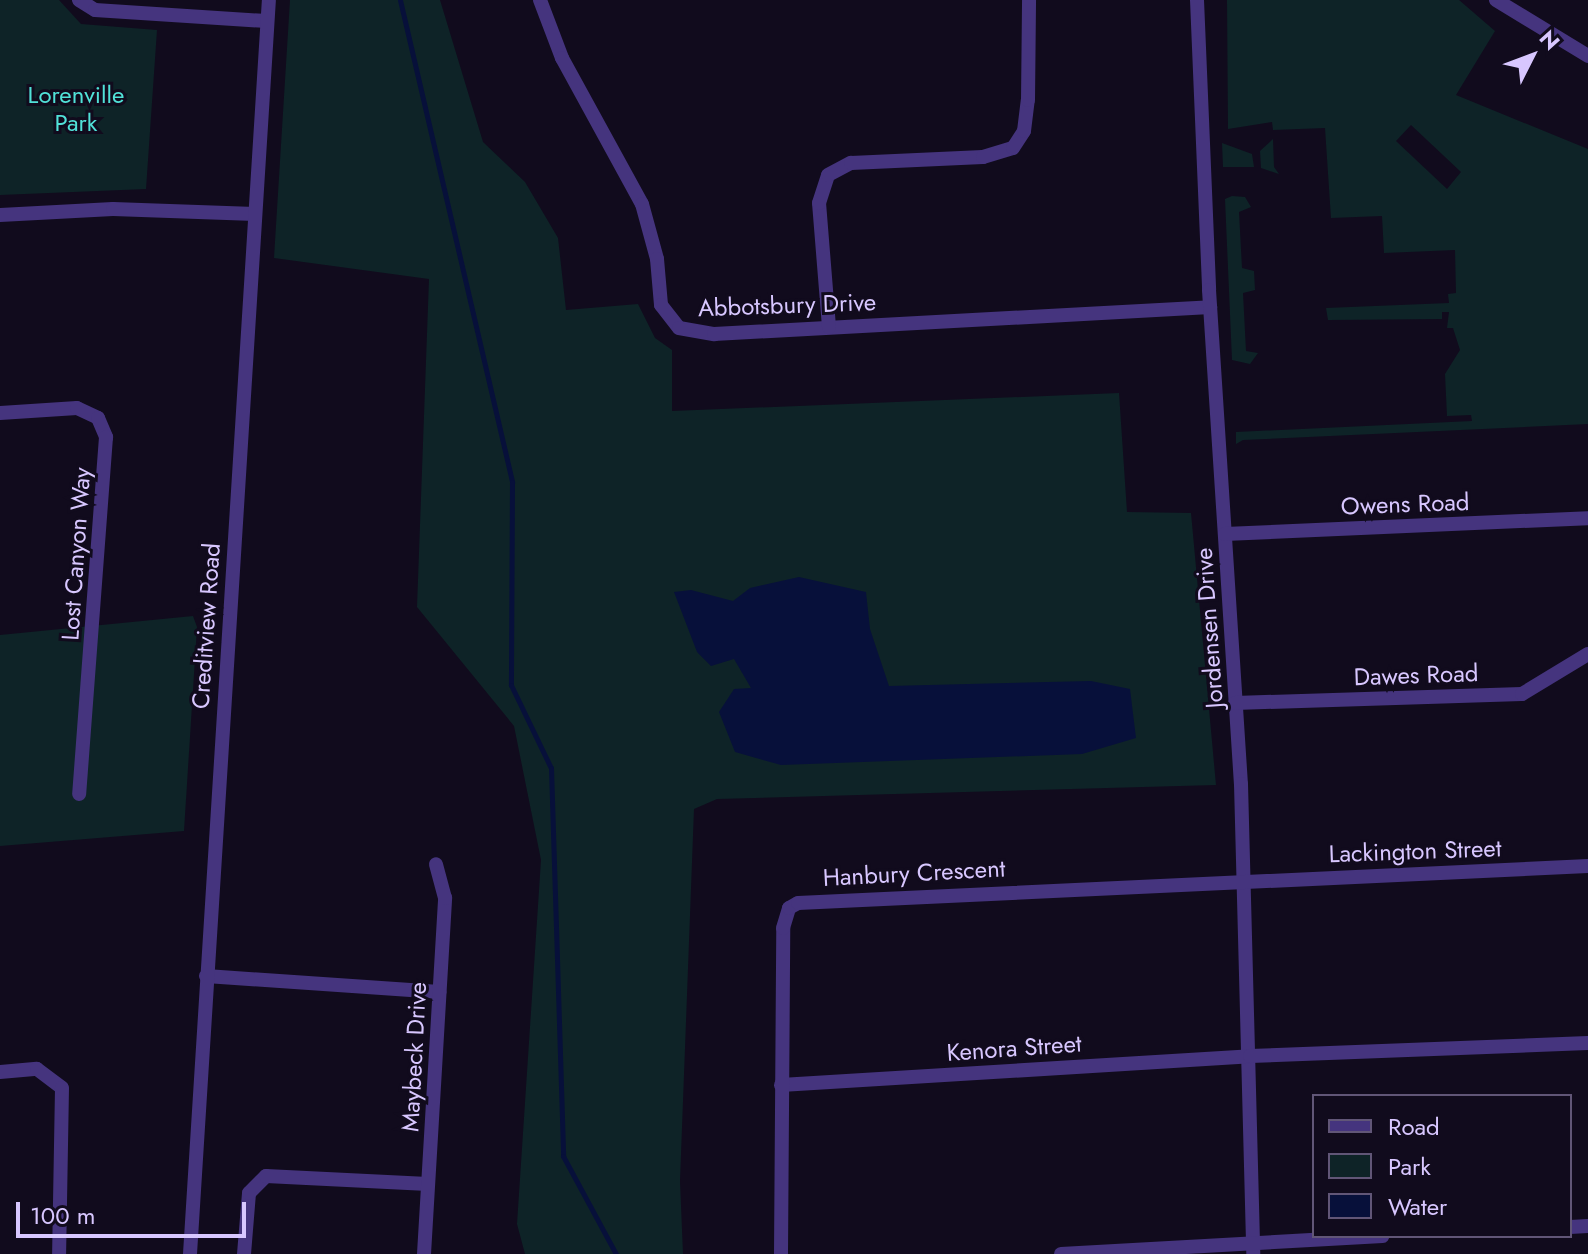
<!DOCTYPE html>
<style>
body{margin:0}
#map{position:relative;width:1588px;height:1254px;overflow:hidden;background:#110b1d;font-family:Jost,sans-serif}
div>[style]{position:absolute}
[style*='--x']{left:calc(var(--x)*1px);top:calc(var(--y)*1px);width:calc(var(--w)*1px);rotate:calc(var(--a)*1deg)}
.green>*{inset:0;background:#0e2327}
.water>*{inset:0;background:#07103a}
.stream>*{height:5px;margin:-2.5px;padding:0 2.5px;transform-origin:2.5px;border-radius:2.5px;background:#07103a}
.street>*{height:14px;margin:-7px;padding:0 7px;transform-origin:7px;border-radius:7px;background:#45347e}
span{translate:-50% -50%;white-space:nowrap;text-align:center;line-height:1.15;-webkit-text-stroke:6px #110b1d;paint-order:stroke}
.park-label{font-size:24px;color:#51e1d8}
.street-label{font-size:24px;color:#d8c7ff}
.legend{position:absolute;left:1312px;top:1094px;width:260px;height:144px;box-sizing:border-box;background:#110b1d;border:2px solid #615677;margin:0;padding:10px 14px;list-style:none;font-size:24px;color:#d8c7ff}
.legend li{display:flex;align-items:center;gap:16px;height:40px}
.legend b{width:40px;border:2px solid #615677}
.north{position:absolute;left:1492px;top:16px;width:80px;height:80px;-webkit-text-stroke:6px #110b1d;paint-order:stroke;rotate:48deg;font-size:22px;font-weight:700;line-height:32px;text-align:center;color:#d8c7ff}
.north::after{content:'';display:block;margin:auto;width:28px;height:36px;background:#d8c7ff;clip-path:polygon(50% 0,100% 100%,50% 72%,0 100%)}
.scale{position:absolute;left:16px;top:1202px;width:230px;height:36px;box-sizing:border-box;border:4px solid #d8c7ff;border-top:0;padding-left:10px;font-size:24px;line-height:28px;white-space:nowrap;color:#d8c7ff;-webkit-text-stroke:6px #110b1d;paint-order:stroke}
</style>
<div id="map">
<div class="green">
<i style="clip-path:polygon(0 0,59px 0,81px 24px,157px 30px,146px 189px,0 195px)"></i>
<i style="clip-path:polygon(290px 0,440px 0,483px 142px,525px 182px,558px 238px,566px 310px,638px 304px,655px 338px,672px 350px,672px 411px,1119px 393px,1127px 512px,1191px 513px,1216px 785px,717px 799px,694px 809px,680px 1181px,683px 1254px,525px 1254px,517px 1224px,541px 860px,514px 726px,417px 607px,429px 279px,274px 258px)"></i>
<i style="clip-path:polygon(evenodd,1227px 0,1459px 0,1495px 31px,1456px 95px,1588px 149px,1588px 424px,1243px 440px,1236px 444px,1236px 432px,1472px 421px,1471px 415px,1447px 416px,1445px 374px,1460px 350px,1453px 328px,1447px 328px,1449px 312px,1442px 312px,1442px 319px,1328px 320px,1326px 308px,1449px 303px,1448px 294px,1456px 293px,1455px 250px,1384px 253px,1382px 216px,1331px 218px,1325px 128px,1273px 130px,1272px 122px,1228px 129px,1227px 0,1411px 125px,1461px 172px,1447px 189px,1396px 141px,1411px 125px)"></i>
<i style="clip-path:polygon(1273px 139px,1274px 167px,1279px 174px,1261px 168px,1260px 151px)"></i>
<i style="clip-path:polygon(1222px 143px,1252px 154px,1254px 167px,1223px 167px)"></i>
<i style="clip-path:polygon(1232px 196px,1245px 197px,1251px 207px,1239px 212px,1242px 268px,1254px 271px,1255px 290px,1243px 293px,1246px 351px,1258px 353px,1250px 364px,1232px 360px,1225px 199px)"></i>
<i style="clip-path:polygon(193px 616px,197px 627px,184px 831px,0 846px,0 635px)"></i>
</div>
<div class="water">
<i style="clip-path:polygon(799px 577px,866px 592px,870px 629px,889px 686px,1091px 681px,1130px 689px,1136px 738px,1082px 754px,781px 765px,735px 752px,719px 712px,734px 689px,751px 688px,734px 659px,711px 666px,697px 652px,674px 592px,691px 590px,733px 601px,750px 588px)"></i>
</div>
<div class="stream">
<i style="--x:400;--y:0;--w:495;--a:76.9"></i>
<i style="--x:512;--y:482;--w:203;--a:90.3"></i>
<i style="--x:511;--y:685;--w:92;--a:64.3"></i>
<i style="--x:551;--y:768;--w:388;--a:88.2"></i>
<i style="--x:563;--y:1156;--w:111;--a:61.6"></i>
</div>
<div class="street">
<i style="--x:79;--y:0;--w:19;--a:32"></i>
<i style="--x:95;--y:10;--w:172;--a:3.7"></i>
<i style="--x:540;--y:0;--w:62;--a:69.2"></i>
<i style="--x:562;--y:58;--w:166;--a:61.3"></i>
<i style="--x:642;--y:204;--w:57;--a:74.7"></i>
<i style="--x:657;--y:259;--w:46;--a:85"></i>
<i style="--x:661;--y:305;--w:29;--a:52"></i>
<i style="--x:679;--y:328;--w:36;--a:10"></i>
<i style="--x:714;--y:334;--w:497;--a:-3.1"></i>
<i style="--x:1197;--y:0;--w:290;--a:87.6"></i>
<i style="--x:1209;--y:290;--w:495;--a:86.3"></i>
<i style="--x:1241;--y:784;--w:470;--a:88.5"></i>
<i style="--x:1496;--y:0;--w:108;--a:31.3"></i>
<i style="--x:0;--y:215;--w:113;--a:-3"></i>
<i style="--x:113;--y:209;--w:142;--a:2"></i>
<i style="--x:829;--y:327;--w:124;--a:-94.6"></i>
<i style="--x:819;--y:203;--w:29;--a:-72"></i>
<i style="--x:828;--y:175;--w:26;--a:-28"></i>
<i style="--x:851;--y:163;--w:132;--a:-2.6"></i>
<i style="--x:983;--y:157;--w:31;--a:-17"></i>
<i style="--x:1013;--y:148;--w:20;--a:-57"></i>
<i style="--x:1024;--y:131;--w:31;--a:-83"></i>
<i style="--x:1028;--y:100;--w:100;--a:-89.4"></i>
<i style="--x:0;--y:413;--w:77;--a:-3.7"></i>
<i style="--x:77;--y:408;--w:23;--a:25"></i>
<i style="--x:98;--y:418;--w:21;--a:67"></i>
<i style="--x:106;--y:437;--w:358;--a:94.3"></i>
<i style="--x:1225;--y:534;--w:363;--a:-2.5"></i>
<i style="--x:1235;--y:703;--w:287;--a:-1.8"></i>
<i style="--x:1522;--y:694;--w:77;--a:-31.2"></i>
<i style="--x:206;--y:976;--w:234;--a:3.9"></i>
<i style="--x:0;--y:1072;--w:37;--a:-5"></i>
<i style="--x:37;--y:1069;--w:31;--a:37"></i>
<i style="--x:62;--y:1088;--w:166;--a:91"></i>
<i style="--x:781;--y:1085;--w:470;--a:-3.5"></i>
<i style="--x:1250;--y:1056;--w:338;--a:-2.2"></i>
<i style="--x:1570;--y:1227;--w:18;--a:-3"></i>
<i style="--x:190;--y:1254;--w:1256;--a:-86.4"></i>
<i style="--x:244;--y:1254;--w:61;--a:-85.3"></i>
<i style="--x:249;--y:1193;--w:24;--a:-45"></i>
<i style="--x:266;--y:1176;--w:162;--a:2.8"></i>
<i style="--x:424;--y:1254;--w:357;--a:-86.6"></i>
<i style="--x:445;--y:898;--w:35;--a:-105"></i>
<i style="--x:781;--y:1254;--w:326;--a:-89.6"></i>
<i style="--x:783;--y:928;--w:21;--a:-73"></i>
<i style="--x:789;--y:908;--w:10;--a:-29"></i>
<i style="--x:798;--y:903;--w:791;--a:-2.68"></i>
<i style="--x:1061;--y:1254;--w:322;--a:-3.2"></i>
</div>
<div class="park-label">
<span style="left:76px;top:109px">Lorenville<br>Park</span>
</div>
<div class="street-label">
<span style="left:787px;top:305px;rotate:-2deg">Abbotsbury Drive</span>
<span style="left:1405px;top:504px;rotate:-2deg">Owens Road</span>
<span style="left:76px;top:554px;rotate:-86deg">Lost Canyon Way</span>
<span style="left:206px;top:626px;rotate:-86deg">Creditview Road</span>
<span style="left:1209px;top:628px;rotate:-94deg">Jordensen Drive</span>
<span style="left:1416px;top:675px;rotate:-2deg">Dawes Road</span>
<span style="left:1415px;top:851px;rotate:-2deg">Lackington Street</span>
<span style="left:914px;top:873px;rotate:-3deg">Hanbury Crescent</span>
<span style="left:1014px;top:1048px;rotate:-4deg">Kenora Street</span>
<span style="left:414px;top:1057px;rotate:-87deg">Maybeck Drive</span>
</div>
<ul class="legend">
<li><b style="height:10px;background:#45347e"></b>Road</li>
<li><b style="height:22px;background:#0e2327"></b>Park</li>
<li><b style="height:22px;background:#07103a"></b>Water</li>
</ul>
<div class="north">N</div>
<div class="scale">100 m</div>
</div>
